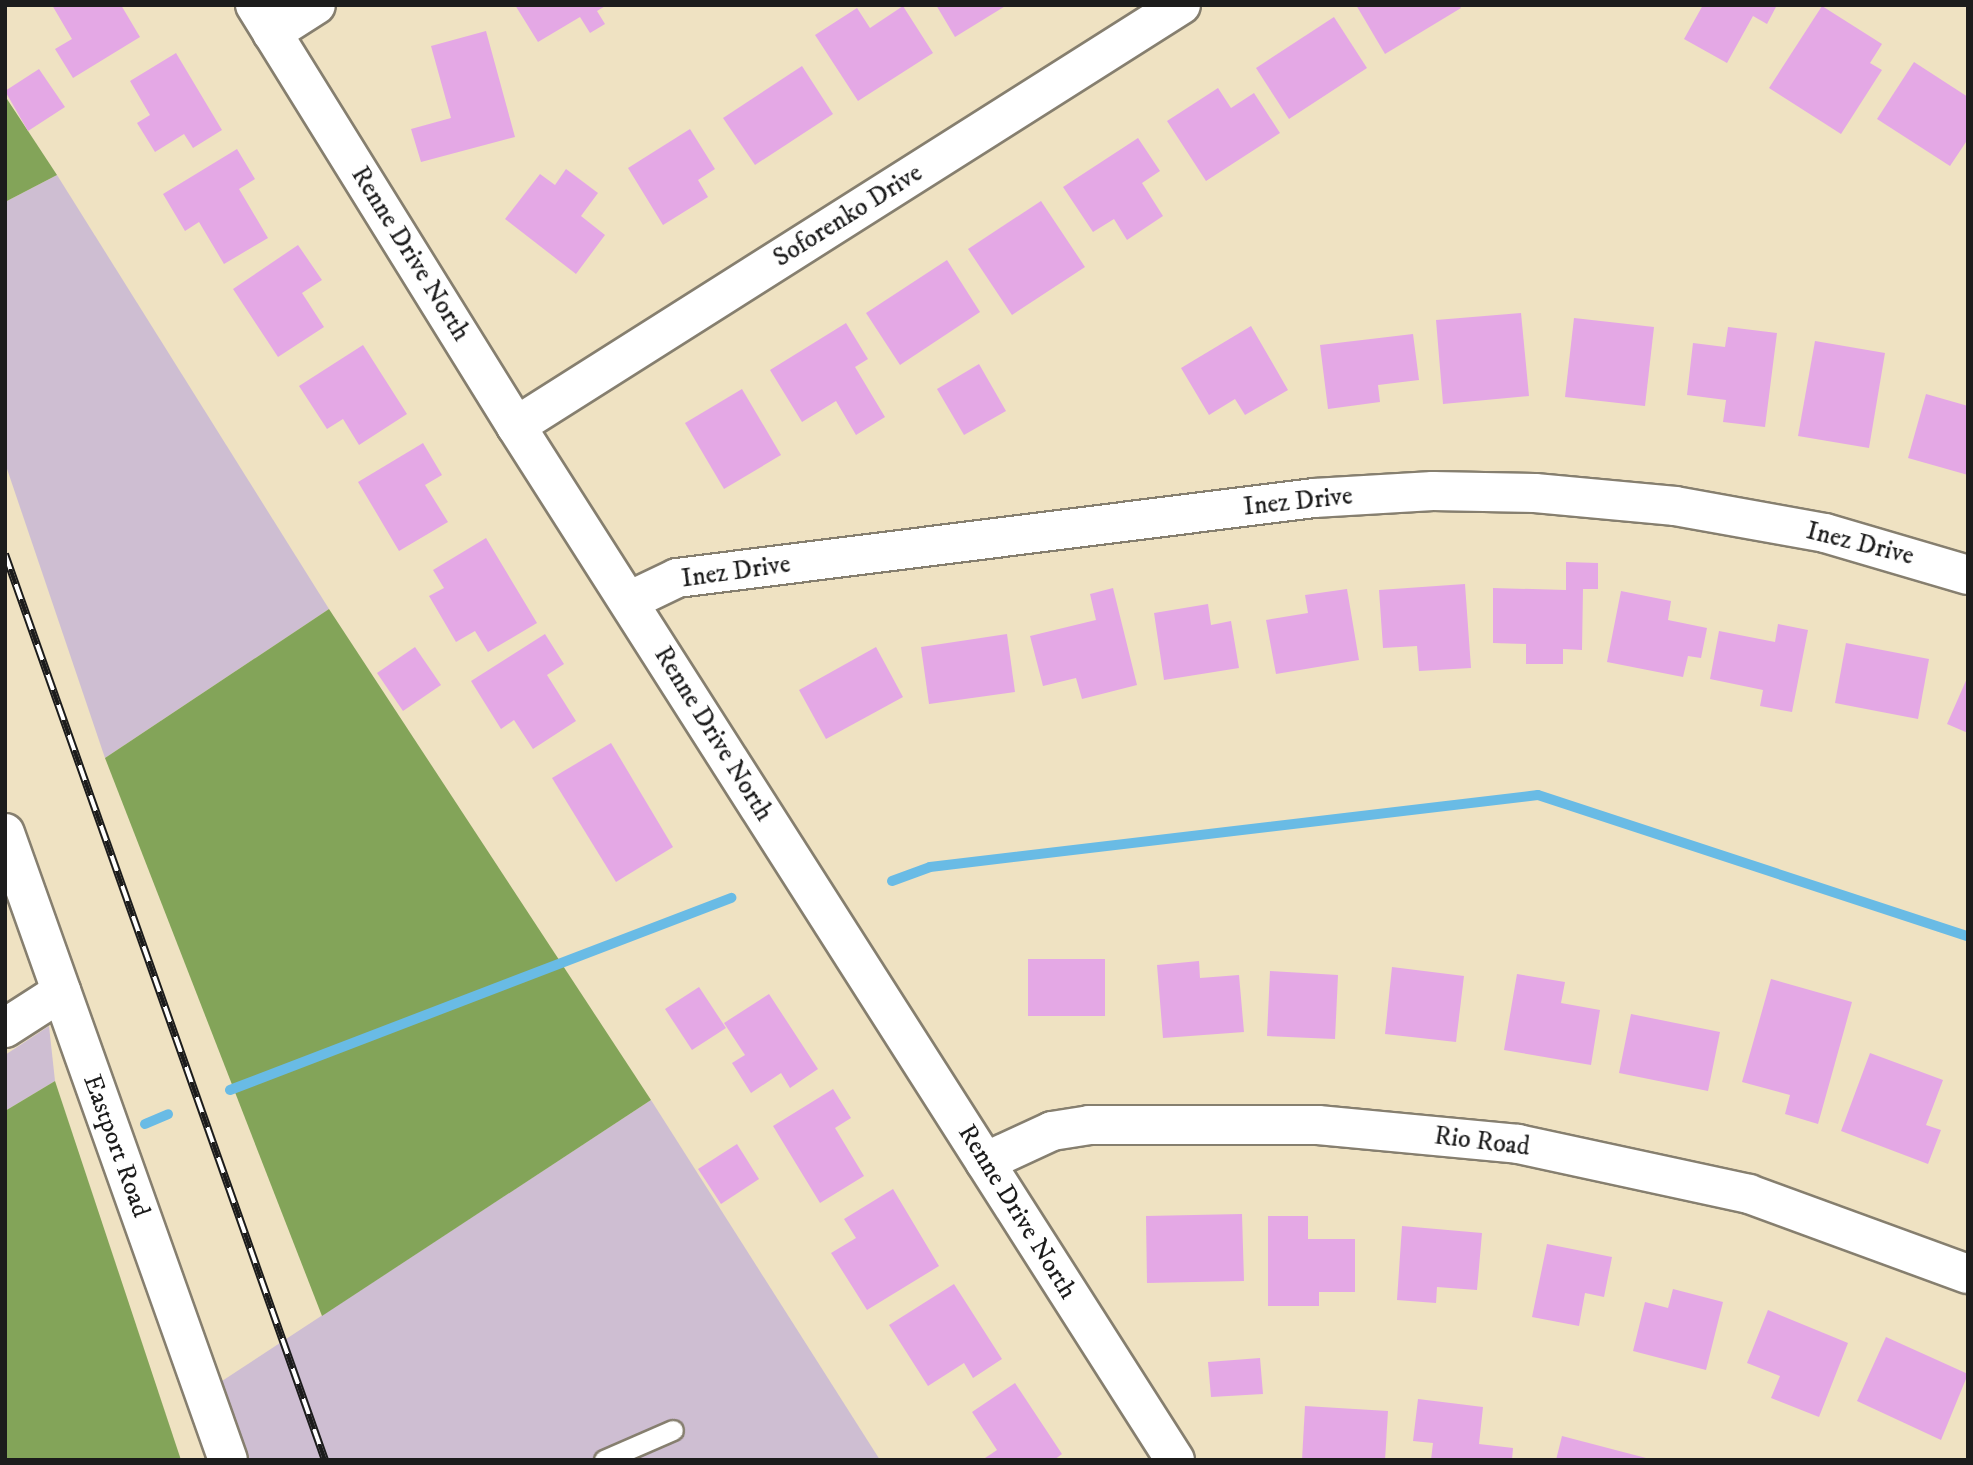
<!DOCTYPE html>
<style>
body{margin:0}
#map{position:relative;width:1973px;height:1465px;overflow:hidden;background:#efe2c2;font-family:"IM FELL DW Pica",serif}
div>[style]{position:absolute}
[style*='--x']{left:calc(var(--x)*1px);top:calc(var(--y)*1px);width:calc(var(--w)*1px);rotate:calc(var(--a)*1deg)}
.industrial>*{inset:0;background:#cebed2}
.forest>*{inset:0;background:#83a459}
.stream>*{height:10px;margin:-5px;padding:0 5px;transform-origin:5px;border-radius:5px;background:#69bbe5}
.building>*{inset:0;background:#e4a8e5}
.roads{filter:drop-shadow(2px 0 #867f6f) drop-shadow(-2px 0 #867f6f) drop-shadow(0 2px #867f6f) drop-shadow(0 -2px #867f6f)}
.lane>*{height:19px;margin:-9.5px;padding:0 9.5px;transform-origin:9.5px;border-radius:9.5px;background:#fff}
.street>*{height:38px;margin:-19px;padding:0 19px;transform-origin:19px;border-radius:19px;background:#fff}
.secondary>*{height:38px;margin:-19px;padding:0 19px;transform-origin:19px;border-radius:19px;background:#fff}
.rail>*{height:8px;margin-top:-4px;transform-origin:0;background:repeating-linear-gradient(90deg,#fff 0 16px,#1c1c1c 0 32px);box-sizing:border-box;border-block:2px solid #1c1c1c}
span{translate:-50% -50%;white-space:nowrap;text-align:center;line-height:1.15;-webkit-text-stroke:5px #fff;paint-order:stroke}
.street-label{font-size:26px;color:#1c1c1c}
.frame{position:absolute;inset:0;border:7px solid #1c1c1c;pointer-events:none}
</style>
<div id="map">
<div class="industrial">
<i style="clip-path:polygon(57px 175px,329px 609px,105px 758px,5px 463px,5px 202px)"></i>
<i style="clip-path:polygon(49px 1026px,55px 1081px,5px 1111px,5px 1055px)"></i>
<i style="clip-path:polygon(651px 1100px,880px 1460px,249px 1460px,222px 1381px)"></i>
</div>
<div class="forest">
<i style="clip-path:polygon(5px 96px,57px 175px,5px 202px)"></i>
<i style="clip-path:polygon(329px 609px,651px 1100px,322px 1316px,105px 758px)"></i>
<i style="clip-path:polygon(55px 1081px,181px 1460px,5px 1460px,5px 1111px)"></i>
</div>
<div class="stream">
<i style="--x:892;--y:881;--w:40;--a:-20.2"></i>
<i style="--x:930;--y:867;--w:612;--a:-6.75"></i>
<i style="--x:1538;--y:795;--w:453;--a:18.2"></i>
<i style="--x:230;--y:1090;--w:537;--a:-20.97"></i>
<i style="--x:145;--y:1124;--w:25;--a:-23"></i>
</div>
<div class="building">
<i style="clip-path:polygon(52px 5px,121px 5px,140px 37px,73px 78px,55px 49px,72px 39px)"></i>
<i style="clip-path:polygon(515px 5px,607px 5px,597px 11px,605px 24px,590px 33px,580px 17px,538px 42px)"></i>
<i style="clip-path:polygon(936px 5px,1007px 5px,955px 37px)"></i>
<i style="clip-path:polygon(1356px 5px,1459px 5px,1461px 8px,1385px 54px)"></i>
<i style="clip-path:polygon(1703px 5px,1777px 5px,1767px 24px,1753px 16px,1727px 63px,1684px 39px)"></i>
<i style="clip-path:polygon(903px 6px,933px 53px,858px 101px,815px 35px,857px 8px,870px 28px)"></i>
<i style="clip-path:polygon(1822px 6px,1882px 44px,1870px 63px,1882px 70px,1841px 134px,1769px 88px)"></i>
<i style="clip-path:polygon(1334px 17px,1367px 68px,1289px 119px,1256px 68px)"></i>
<i style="clip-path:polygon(486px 31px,515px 137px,421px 162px,411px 129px,451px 118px,431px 46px)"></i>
<i style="clip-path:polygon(176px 53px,222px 130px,193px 148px,184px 134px,155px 152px,137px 123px,150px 115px,130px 81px)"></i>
<i style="clip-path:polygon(1914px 62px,1968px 97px,1968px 139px,1950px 166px,1877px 119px)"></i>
<i style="clip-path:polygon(802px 66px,833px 114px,755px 165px,723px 118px)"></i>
<i style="clip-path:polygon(39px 69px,65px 107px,28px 131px,5px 91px)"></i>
<i style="clip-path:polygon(1218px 88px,1231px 108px,1254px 93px,1280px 133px,1206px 181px,1167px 121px)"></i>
<i style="clip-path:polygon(690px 129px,715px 169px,698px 180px,708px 197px,663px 225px,628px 168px)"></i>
<i style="clip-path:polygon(1138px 138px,1160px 171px,1142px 183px,1163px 216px,1127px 240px,1114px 219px,1093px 232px,1063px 187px)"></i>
<i style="clip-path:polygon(237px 149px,255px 179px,239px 189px,268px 238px,224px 264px,199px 222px,185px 231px,163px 194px)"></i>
<i style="clip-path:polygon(566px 169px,598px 193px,581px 216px,605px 235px,576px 274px,505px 219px,540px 174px,555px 185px)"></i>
<i style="clip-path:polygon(1041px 201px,1085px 267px,1012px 315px,968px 249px)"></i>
<i style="clip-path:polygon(298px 245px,322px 280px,302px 293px,324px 327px,278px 357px,233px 289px)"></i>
<i style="clip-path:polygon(947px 260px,980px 312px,900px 365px,866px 313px)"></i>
<i style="clip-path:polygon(1521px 313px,1529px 396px,1443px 404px,1436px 320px)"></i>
<i style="clip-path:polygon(1574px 318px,1654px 327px,1645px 406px,1565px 397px)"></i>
<i style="clip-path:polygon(846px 323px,868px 359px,855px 367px,885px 417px,856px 435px,836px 401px,802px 422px,770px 370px)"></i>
<i style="clip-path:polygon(1251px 326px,1288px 390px,1245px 415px,1235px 399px,1209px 415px,1181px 368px)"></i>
<i style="clip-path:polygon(1728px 327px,1777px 333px,1765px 427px,1723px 422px,1726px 400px,1687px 395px,1693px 343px,1725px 347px)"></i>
<i style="clip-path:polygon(1413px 334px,1419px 380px,1378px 385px,1380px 402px,1328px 409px,1320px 345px)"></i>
<i style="clip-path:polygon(1815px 341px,1885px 353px,1869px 448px,1798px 436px)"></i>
<i style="clip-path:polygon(363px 345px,407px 414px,359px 445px,343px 419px,327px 429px,299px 386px)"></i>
<i style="clip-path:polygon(979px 364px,1006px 411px,964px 435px,937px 389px)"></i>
<i style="clip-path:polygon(742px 389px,781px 455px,724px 489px,685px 423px)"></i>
<i style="clip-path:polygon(1926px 394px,1968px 406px,1968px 475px,1908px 458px)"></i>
<i style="clip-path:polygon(423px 443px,442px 475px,425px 485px,448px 522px,399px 551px,358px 482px)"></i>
<i style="clip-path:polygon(486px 538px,537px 623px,488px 652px,475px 631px,456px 642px,429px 596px,444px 588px,433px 570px)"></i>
<i style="clip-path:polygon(1566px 562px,1598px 563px,1598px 589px,1583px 589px,1582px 650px,1563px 649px,1563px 664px,1526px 664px,1526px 644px,1493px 643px,1493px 588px,1566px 590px)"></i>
<i style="clip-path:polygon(1465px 584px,1471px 668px,1419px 671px,1417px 646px,1383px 648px,1379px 590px)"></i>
<i style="clip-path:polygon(1113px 588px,1137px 685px,1082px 699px,1076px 678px,1043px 686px,1030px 636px,1096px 620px,1090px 594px)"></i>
<i style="clip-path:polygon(1347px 589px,1359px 660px,1276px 674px,1266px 620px,1308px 613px,1305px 595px)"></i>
<i style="clip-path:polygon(1621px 591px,1671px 601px,1668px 620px,1707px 628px,1701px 658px,1688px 656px,1683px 677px,1607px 662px)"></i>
<i style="clip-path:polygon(1208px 604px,1211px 625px,1231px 621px,1239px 668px,1164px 680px,1154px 613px)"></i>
<i style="clip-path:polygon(1778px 624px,1808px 630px,1792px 712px,1760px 706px,1763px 690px,1710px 679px,1719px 631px,1775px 642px)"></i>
<i style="clip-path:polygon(545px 634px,564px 664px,547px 675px,576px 721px,533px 749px,514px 720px,501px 729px,471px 681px)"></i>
<i style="clip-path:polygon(1007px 634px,1015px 692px,929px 704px,921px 647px)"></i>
<i style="clip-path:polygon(1846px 643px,1929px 659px,1918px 719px,1835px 703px)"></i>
<i style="clip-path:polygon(415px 647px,441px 685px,403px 711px,377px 673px)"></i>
<i style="clip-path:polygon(876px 647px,903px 697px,826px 739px,799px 690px)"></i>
<i style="clip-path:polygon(1968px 676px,1968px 733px,1947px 724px)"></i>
<i style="clip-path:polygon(611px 743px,673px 847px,616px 882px,552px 778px)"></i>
<i style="clip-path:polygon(1028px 959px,1105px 959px,1105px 1016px,1028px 1016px)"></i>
<i style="clip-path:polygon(1199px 961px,1200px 978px,1239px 975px,1244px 1032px,1163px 1038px,1157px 965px)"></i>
<i style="clip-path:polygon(1392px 967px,1464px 976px,1456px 1042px,1385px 1034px)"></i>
<i style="clip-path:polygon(1270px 971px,1338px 975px,1335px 1039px,1267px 1036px)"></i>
<i style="clip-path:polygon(1517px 974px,1565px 982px,1561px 1003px,1600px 1010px,1591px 1065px,1504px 1050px)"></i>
<i style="clip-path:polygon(1771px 979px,1852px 1002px,1818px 1124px,1785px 1114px,1790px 1095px,1742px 1082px)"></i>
<i style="clip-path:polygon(699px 987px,726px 1028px,692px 1050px,665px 1009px)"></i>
<i style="clip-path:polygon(769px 994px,818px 1069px,790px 1088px,781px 1073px,751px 1093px,732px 1063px,745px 1055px,724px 1023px)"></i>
<i style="clip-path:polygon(1631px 1014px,1720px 1032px,1708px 1091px,1619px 1073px)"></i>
<i style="clip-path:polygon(1870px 1053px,1943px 1080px,1926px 1125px,1941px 1130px,1928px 1164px,1841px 1131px)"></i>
<i style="clip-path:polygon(833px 1089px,851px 1118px,835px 1128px,864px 1176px,820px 1203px,773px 1126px)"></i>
<i style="clip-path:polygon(737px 1144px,759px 1179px,721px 1204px,698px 1169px)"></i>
<i style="clip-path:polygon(893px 1189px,939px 1266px,867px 1310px,831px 1253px,856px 1238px,844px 1219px)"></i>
<i style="clip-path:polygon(1242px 1214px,1244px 1281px,1147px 1283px,1146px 1216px)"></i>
<i style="clip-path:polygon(1268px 1216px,1308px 1216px,1308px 1239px,1355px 1239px,1355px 1292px,1319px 1292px,1319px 1306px,1268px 1306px)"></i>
<i style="clip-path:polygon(1402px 1226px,1482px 1233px,1477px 1290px,1437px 1287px,1436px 1303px,1397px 1300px)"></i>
<i style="clip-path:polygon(1547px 1244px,1612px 1257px,1604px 1297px,1585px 1293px,1579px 1326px,1532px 1317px)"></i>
<i style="clip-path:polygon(954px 1284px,1002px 1359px,973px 1378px,964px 1363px,928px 1386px,889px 1325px)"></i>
<i style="clip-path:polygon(1673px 1289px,1723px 1302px,1706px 1370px,1633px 1351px,1645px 1302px,1668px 1308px)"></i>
<i style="clip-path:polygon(1768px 1310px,1848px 1343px,1819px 1417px,1771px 1398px,1780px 1376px,1747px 1363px)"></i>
<i style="clip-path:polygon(1886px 1337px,1968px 1374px,1941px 1440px,1857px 1401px)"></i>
<i style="clip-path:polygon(1260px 1358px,1263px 1394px,1211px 1397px,1208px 1362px)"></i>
<i style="clip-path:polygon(1015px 1383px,1062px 1454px,1054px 1460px,982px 1460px,997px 1450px,972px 1412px)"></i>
<i style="clip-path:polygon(1418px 1399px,1483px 1407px,1479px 1444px,1513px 1448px,1512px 1460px,1431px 1460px,1433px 1443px,1413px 1441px)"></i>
<i style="clip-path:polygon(1305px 1406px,1388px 1411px,1385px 1460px,1302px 1460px)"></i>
<i style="clip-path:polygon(1562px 1436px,1646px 1458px,1645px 1460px,1556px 1460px)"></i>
</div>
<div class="roads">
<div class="lane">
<i style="--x:604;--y:1460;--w:75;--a:-23.5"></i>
</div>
<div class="street">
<i style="--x:255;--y:5;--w:495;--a:58.2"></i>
<i style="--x:516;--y:426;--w:1226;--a:57.49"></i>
<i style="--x:272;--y:33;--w:52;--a:-32.5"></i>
<i style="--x:516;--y:426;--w:787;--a:-32.34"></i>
<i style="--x:629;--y:601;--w:53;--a:-25.6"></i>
<i style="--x:677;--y:578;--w:642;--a:-7.16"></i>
<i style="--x:1314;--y:498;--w:119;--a:-3.4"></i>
<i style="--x:1433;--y:491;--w:102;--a:1.1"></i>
<i style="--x:1535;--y:493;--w:141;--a:5.3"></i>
<i style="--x:1675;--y:506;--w:152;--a:10.2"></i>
<i style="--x:1825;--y:533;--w:149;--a:16.4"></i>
<i style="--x:5;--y:1028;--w:67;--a:-32.7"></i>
<i style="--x:985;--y:1162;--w:74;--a:-24.8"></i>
<i style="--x:1052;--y:1131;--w:37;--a:-9"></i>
<i style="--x:1089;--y:1125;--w:229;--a:0"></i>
<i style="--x:1318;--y:1125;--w:201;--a:5.4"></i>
<i style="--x:1518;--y:1144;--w:236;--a:12.2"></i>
<i style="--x:1749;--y:1194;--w:233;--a:20.1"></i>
</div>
<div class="secondary">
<i style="--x:5;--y:833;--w:665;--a:70.42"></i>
</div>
</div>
<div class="rail">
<i style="--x:5;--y:554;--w:961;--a:70.55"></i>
</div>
<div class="street-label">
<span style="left:848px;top:216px;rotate:-32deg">Soforenko Drive</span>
<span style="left:410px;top:254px;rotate:58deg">Renne Drive North</span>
<span style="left:1298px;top:502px;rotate:-6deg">Inez Drive</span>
<span style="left:1860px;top:544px;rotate:14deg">Inez Drive</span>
<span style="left:736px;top:572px;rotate:-8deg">Inez Drive</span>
<span style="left:713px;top:734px;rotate:58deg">Renne Drive North</span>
<span style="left:1482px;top:1142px;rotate:7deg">Rio Road</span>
<span style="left:116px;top:1146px;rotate:70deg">Eastport Road</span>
<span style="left:1017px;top:1212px;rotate:58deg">Renne Drive North</span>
</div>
<div class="frame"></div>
</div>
